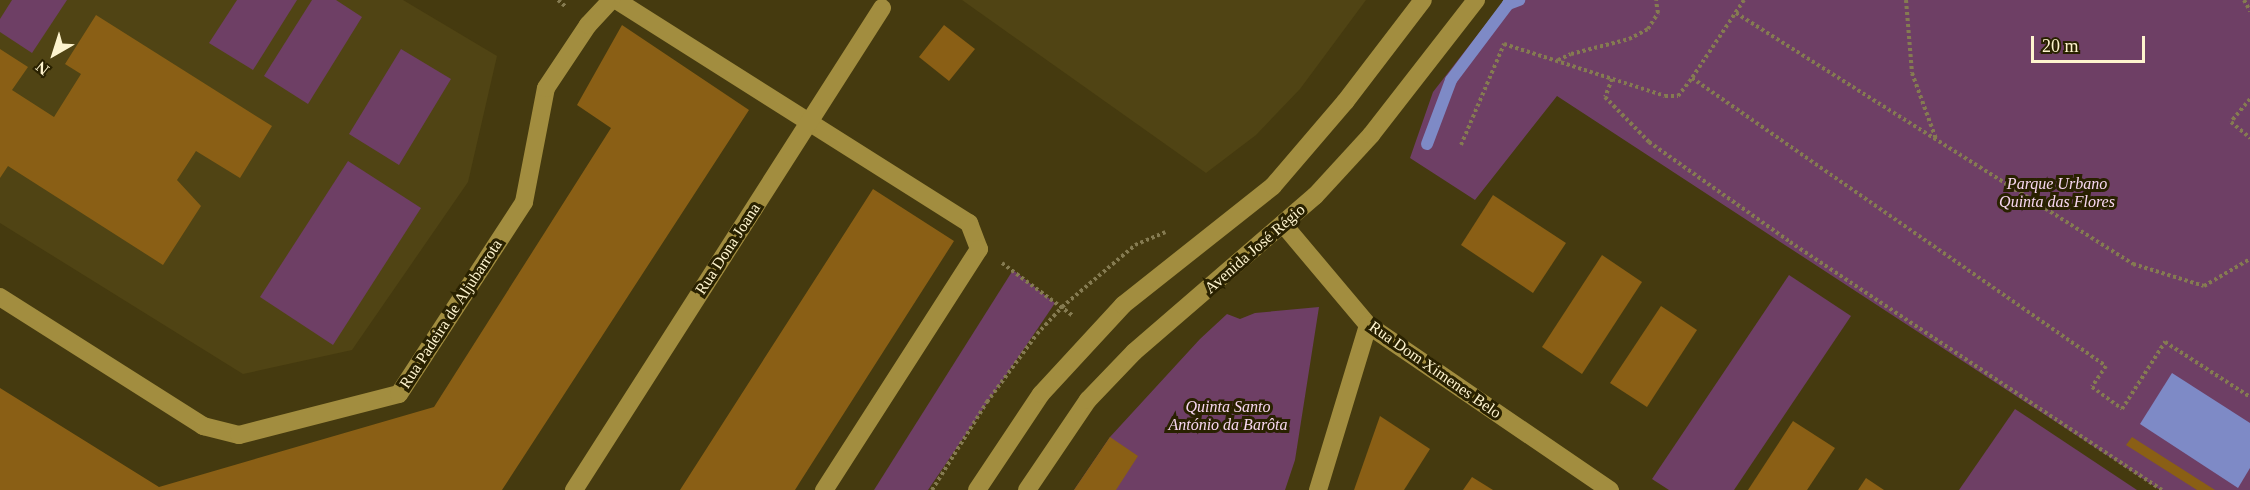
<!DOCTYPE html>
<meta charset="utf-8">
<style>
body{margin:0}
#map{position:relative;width:2250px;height:490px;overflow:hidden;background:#453a0f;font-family:Georgia,serif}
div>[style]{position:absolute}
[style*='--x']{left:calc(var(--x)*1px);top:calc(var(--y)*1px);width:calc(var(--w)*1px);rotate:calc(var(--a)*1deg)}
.built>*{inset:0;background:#504414}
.green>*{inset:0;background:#6e3f65}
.water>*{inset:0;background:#7e8ac6}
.stream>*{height:12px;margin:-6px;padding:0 6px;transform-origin:6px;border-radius:6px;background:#7e8ac6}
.building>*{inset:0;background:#8a5f15}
.path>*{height:4px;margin-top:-2px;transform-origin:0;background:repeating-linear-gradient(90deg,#857b51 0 3px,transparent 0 6px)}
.minor>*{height:18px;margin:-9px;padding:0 9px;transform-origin:9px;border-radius:9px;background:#a28d3f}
span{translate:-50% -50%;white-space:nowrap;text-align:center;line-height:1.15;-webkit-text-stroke:6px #292100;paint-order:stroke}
.park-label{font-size:16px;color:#f8d7f0;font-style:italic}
.street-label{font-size:16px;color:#fef4ce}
.north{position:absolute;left:24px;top:24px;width:60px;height:60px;-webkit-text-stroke:4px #292100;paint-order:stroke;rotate:219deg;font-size:16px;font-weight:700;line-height:24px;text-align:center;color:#fef4ce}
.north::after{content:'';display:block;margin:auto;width:21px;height:27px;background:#fef4ce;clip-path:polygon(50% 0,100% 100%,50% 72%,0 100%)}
.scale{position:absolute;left:2031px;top:36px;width:114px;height:27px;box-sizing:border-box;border:3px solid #fef4ce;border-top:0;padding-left:8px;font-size:18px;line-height:21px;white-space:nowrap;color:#fef4ce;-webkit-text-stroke:4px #292100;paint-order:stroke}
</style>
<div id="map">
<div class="built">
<i style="clip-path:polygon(0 0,403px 0,497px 56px,468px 182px,352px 350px,243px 374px,0 223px)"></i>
<i style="clip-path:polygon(962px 0,1366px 0,1300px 89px,1256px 135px,1206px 173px)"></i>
</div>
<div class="green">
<i style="clip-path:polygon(12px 0,67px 0,32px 53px,0 32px,0 19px)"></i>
<i style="clip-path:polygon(237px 0,297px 0,253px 70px,209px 43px)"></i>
<i style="clip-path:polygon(312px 0,336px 0,362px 17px,308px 104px,264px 76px)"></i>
<i style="clip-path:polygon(1507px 0,2250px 0,2250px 490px,2160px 490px,1557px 96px,1475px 200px,1410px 158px,1433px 92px,1500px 6px)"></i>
<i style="clip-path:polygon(401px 49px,451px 79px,399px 165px,349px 134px)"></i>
<i style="clip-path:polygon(348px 161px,421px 208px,333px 345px,260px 297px)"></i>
<i style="clip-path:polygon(1013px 270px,1055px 303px,928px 490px,874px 490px)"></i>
<i style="clip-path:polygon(1789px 275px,1851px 316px,1734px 490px,1669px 490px,1652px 479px)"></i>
<i style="clip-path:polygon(1319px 307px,1295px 460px,1285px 490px,1074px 490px,1110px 437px,1200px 339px,1227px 314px,1240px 319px,1255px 313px)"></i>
<i style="clip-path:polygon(2015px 409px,2137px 490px,1959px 490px)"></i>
</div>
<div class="water">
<i style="clip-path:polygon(2172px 373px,2250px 423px,2250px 468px,2238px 488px,2140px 424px)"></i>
</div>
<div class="stream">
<i style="--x:1427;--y:144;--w:68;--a:-69.4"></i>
<i style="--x:1451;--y:80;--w:95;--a:-53.1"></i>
<i style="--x:1508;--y:4;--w:12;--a:-20"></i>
</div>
<div class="building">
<i style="clip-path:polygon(96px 15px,272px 126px,240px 178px,196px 151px,177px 180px,201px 206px,163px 265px,8px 166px,0 178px,0 49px,28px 67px,12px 90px,54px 117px,81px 74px,65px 64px)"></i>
<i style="clip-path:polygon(622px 25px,749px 110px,502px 490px,0 490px,0 388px,159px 487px,434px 407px,611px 128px,577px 105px)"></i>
<i style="clip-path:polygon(944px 25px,975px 49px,949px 81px,919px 57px)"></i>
<i style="clip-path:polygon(873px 189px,954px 241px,800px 482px,795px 490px,680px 490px)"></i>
<i style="clip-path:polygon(1493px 195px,1566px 243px,1533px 293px,1461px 245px)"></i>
<i style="clip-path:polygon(1602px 255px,1642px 282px,1582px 374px,1542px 347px)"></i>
<i style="clip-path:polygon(1661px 306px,1697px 330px,1647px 407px,1610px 383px)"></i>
<i style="clip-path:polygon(1380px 416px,1430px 449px,1404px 490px,1354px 490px)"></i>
<i style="clip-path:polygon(1793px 421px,1835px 448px,1807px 490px,1748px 490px)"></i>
<i style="clip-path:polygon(1110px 437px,1138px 456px,1116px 490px,1074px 490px)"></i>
<i style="clip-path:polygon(2132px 437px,2215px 490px,2197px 490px,2126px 445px)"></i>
<i style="clip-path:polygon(1472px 477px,1493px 490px,1463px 490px)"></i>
<i style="clip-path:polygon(1866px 478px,1884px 490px,1858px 490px)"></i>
</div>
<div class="path">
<i style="--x:558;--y:0;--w:11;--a:41"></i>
<i style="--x:1744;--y:0;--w:94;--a:123.7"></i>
<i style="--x:1692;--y:78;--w:504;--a:34.82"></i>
<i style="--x:2106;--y:366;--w:25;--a:124"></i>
<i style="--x:2092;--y:387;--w:37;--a:36"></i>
<i style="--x:2122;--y:409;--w:80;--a:-57.3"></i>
<i style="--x:2165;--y:342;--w:101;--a:32.9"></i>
<i style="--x:1906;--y:0;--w:73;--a:85.3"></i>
<i style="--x:1912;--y:73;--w:70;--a:70"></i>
<i style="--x:2244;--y:0;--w:13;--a:61"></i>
<i style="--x:1736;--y:13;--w:470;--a:32.3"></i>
<i style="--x:2133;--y:264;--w:74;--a:17.2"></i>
<i style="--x:2204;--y:286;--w:53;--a:-30.4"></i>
<i style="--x:1558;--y:60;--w:14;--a:-25"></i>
<i style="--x:1571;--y:54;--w:60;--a:-14.5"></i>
<i style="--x:1629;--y:39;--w:21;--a:-28"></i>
<i style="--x:1648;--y:29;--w:19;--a:-58"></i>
<i style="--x:1658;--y:13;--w:13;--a:-99"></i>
<i style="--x:1612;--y:79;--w:19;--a:111"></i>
<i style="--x:1605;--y:97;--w:63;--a:45.6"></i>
<i style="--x:1649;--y:142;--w:173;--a:35.3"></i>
<i style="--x:1790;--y:242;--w:447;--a:33.7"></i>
<i style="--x:2250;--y:99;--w:30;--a:130"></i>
<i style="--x:2231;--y:122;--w:25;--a:40"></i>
<i style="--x:1461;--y:145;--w:110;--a:-66.9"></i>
<i style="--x:1504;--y:44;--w:169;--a:17.9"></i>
<i style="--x:1665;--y:96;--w:13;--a:0"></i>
<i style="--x:1678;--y:96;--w:23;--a:-52"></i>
<i style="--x:1002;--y:263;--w:89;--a:36.7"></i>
<i style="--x:932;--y:490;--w:104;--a:-58"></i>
<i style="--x:987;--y:402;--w:84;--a:-53.7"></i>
<i style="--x:1037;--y:334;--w:37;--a:-47"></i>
<i style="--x:1062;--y:307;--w:96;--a:-40.3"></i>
<i style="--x:1135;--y:245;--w:33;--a:-23"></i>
</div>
<div class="minor">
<i style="--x:616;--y:0;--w:418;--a:32.3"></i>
<i style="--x:969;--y:223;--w:28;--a:69"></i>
<i style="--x:979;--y:249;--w:287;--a:122.7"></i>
<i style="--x:1283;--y:224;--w:132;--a:49.9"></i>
<i style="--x:1368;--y:325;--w:293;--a:34.3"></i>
<i style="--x:0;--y:297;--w:241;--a:32.4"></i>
<i style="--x:203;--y:426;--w:37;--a:14"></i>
<i style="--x:239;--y:435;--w:165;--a:-14.4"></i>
<i style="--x:399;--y:394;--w:229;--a:-56.9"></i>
<i style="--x:524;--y:202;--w:116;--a:-79.1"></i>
<i style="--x:546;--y:88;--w:76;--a:-56.3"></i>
<i style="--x:588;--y:25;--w:34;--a:-47"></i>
<i style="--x:574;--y:490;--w:572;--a:-57.42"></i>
<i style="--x:977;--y:490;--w:115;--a:-56.3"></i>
<i style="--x:1041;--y:394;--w:121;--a:-47.3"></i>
<i style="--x:1123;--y:305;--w:191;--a:-38.4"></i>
<i style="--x:1273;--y:186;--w:111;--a:-49.4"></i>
<i style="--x:1345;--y:102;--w:128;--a:-52.6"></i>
<i style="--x:1027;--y:490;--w:109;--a:-55.9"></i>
<i style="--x:1088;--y:400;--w:66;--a:-46.2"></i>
<i style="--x:1134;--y:352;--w:239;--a:-40.8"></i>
<i style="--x:1315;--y:196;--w:83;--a:-47.4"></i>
<i style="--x:1371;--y:135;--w:171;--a:-52.1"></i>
<i style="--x:1318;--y:490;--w:172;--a:-73.1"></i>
</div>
<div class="park-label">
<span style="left:2057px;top:193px">Parque Urbano<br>Quinta das Flores</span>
<span style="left:1228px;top:416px">Quinta Santo<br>António da Barôta</span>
</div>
<div class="street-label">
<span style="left:728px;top:249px;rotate:-57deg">Rua Dona Joana</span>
<span style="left:1255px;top:249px;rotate:-41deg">Avenida José Régio</span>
<span style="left:451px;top:314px;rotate:-57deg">Rua Padeira de Aljubarrota</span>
<span style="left:1435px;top:370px;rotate:35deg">Rua Dom Ximenes Belo</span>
</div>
<div class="north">N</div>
<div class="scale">20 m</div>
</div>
